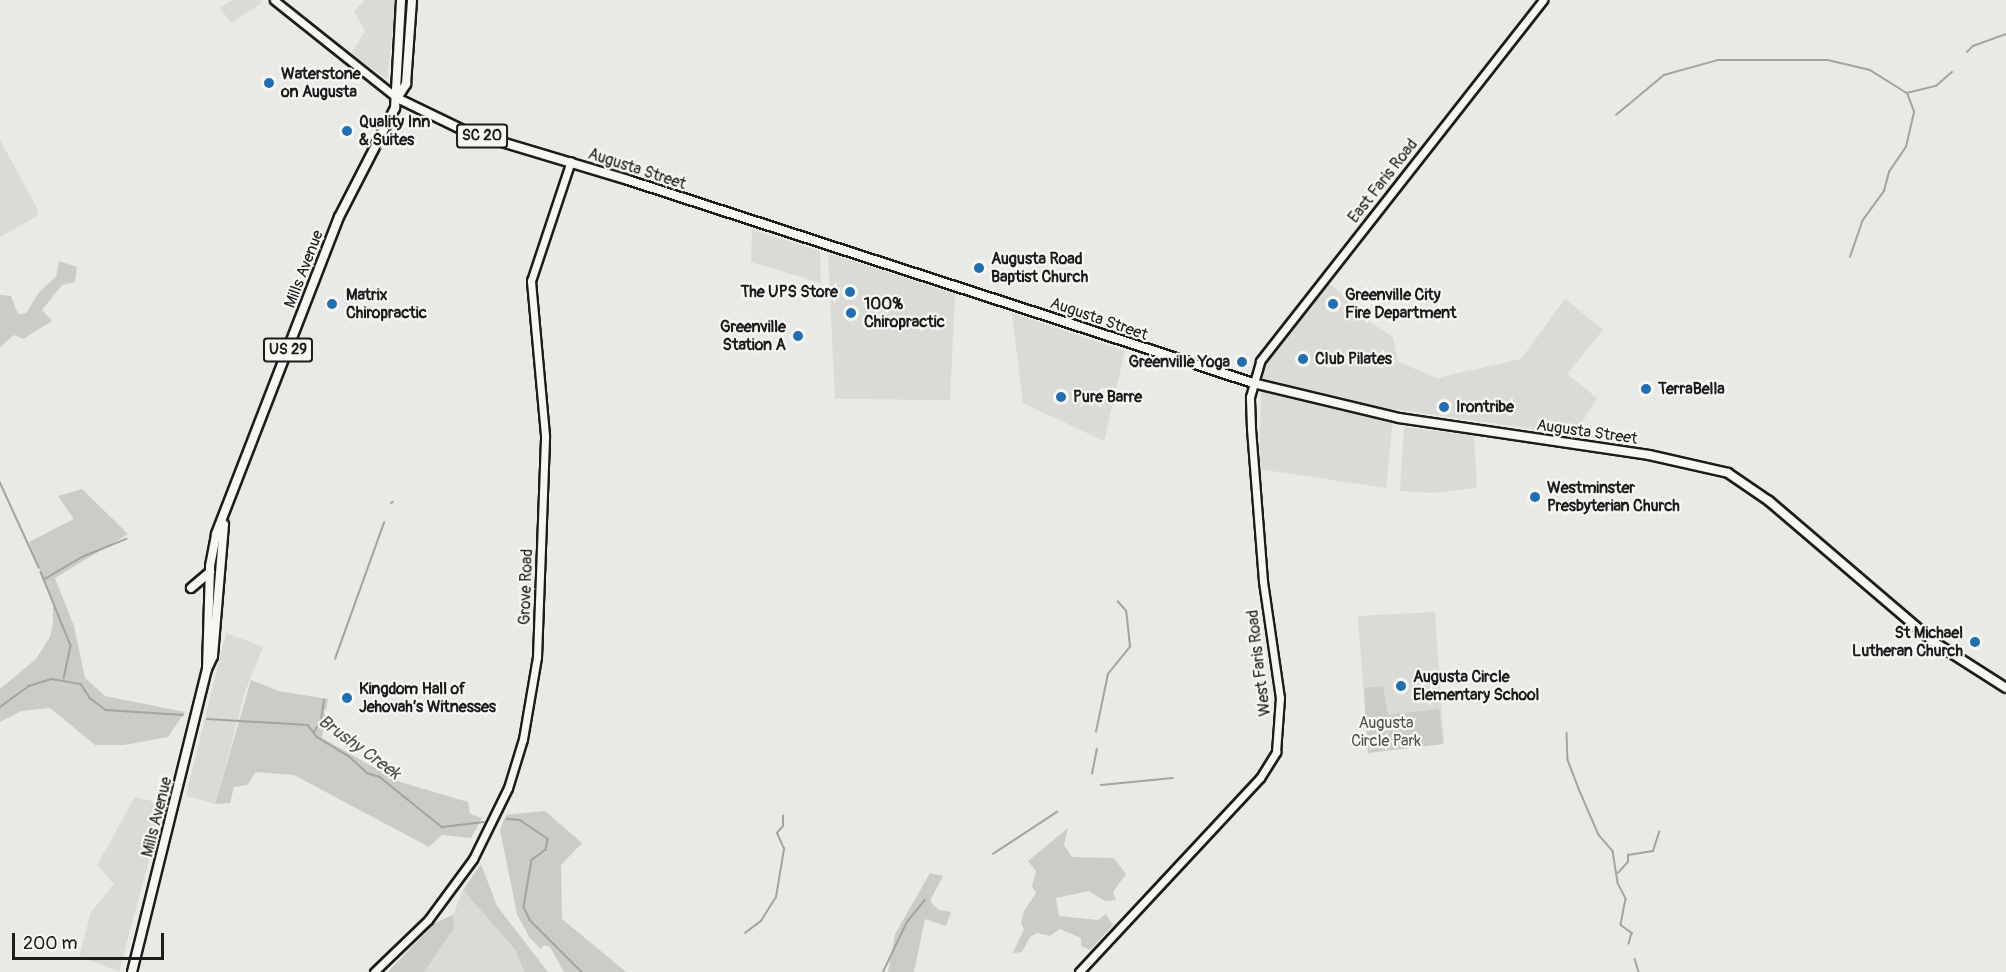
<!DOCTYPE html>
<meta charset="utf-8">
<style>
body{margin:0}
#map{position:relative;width:2006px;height:972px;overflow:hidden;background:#e9e9e5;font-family:Pangolin,sans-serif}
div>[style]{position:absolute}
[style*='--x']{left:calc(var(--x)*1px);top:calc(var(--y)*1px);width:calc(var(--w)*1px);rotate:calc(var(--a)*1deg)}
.built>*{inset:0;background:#dadad6}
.green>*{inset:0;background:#cbcbc7}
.stream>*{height:1.5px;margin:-0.75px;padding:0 0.75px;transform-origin:0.75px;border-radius:0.75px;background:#a3a3a1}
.roads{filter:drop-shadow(2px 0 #1c1c1c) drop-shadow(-2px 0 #1c1c1c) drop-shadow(0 2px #1c1c1c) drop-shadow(0 -2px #1c1c1c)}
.secondary>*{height:7px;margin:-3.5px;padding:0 3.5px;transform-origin:3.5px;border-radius:3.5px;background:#f6f6f2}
.primary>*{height:8px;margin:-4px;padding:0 4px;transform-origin:4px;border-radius:4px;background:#f6f6f2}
.dots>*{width:16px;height:16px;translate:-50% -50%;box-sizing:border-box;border:3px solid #f6f6f2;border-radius:50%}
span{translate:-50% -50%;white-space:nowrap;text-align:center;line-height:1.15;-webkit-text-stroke:4.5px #f6f6f2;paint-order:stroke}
.shield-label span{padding:2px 4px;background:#f6f6f2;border:2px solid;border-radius:4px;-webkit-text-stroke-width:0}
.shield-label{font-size:15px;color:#1c1c1c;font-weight:700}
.poi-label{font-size:16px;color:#1c1c1c;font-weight:700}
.left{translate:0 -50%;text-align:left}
.right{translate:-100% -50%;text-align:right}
.street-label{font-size:16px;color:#1c1c1c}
.park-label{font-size:16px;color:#51514f}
.water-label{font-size:18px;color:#525251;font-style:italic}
.scale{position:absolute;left:12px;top:933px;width:152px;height:27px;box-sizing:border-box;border:3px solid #1c1c1c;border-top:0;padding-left:8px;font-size:18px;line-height:21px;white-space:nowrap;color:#1c1c1c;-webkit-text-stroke:4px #f6f6f2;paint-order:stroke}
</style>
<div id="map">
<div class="built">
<i style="clip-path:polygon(233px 0,260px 0,263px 2px,231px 23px,220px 8px)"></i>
<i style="clip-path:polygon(365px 0,396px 0,387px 79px,351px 54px,365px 31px,354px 11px)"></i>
<i style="clip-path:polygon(0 140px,38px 210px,37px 216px,0 237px)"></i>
<i style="clip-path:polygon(752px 230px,820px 251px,821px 283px,751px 262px)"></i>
<i style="clip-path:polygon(828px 253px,955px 294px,950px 400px,835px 399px)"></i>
<i style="clip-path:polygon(1327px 281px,1360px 311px,1351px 324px,1360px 315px,1393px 337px,1398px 362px,1437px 378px,1521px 359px,1565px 299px,1603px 330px,1567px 374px,1597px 398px,1574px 435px,1394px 409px,1386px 488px,1259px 469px,1262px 370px,1279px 340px)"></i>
<i style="clip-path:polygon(1012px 313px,1125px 351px,1104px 441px,1023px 403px)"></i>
<i style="clip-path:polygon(1404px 427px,1474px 436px,1477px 488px,1432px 493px,1400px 491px)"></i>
<i style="clip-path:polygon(1435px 612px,1444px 744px,1368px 752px,1358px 616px)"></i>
<i style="clip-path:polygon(226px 633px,263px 647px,245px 692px,215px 804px,186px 796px)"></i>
<i style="clip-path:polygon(135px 797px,164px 804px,119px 972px,79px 956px,91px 912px,114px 884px,97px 865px)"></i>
<i style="clip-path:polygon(463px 890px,516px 951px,524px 972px,388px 972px,435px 923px,453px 915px)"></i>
</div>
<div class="green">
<i style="clip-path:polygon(59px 261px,77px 267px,75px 282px,62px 285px,42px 310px,52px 321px,23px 339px,14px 335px,0 347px,0 295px,11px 296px,18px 314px,26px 313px,40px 291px,56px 277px)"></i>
<i style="clip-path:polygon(82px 489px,128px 534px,55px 578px,74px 626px,85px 678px,105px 696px,185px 712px,168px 737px,124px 745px,95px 745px,50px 708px,21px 711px,0 722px,0 689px,36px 659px,50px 637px,53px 623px,53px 604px,29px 542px,74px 519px,58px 496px)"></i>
<i style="clip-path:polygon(251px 680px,279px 691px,328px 699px,322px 738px,400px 782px,468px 802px,470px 814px,482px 818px,471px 838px,442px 835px,429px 847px,294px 775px,256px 772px,247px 785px,234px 787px,230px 803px,215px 804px)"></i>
<i style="clip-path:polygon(1383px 686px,1388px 715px,1439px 709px,1443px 744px,1368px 753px,1364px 688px)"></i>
<i style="clip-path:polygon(545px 811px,582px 843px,561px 865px,562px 919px,626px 972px,564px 972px,550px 947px,544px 945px,541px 949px,529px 937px,517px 914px,500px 830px,506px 815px)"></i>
<i style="clip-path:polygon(1068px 828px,1064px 845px,1072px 857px,1114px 858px,1126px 874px,1113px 892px,1116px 900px,1105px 901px,1089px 891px,1056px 898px,1059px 916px,1098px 920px,1106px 914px,1113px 925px,1090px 950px,1081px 946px,1081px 938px,1060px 929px,1050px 936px,1037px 933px,1030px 937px,1022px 952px,1013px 953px,1024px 929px,1021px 923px,1024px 911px,1036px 893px,1032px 886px,1036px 871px,1028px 861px)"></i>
<i style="clip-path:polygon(481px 864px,497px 906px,548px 972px,524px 972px,516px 951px,463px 890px)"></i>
<i style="clip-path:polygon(930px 873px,943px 876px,930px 901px,939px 910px,951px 912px,946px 926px,925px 919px,914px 972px,888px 972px,895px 934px)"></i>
<i style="clip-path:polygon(453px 915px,454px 928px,424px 972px,388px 972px,435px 923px)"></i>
</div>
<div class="stream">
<i style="--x:1967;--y:52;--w:8;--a:-45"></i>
<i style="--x:1973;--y:46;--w:35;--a:-20"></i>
<i style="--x:1616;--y:115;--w:62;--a:-39.8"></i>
<i style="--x:1664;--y:75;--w:56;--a:-15.5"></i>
<i style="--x:1718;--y:60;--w:110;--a:0"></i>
<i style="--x:1828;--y:60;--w:43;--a:13.4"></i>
<i style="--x:1870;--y:70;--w:44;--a:31.9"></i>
<i style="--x:1907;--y:93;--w:30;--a:-14"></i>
<i style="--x:1936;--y:86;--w:21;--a:-41"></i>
<i style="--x:1850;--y:257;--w:39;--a:-71"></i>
<i style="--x:1863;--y:220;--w:36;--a:-54"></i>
<i style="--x:1884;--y:191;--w:20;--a:-75"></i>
<i style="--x:1889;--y:172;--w:30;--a:-56"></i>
<i style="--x:1906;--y:147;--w:36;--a:-77"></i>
<i style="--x:1914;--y:112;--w:20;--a:-110"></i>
<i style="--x:0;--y:482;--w:94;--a:65.4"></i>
<i style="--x:391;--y:503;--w:2;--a:-27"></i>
<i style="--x:41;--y:572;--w:80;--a:67.9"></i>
<i style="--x:71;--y:646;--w:33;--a:102"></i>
<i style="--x:45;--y:579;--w:43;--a:-30.7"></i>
<i style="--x:82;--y:557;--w:48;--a:-22.2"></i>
<i style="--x:335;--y:659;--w:145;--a:-70.2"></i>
<i style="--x:0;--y:707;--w:36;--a:-36"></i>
<i style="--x:29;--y:686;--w:24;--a:-17"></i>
<i style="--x:52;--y:679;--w:29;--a:10"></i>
<i style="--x:81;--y:684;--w:17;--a:57"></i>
<i style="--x:90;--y:698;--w:20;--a:37"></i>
<i style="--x:106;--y:710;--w:77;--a:3.7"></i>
<i style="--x:207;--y:719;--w:101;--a:3.4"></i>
<i style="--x:308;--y:725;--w:15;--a:53"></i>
<i style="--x:317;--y:737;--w:37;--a:31"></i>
<i style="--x:349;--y:756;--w:25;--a:43"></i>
<i style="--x:367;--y:773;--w:14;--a:17"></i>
<i style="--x:380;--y:777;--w:80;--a:38.9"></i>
<i style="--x:442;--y:827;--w:42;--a:-6.8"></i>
<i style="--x:314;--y:732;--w:13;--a:-58"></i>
<i style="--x:321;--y:721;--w:21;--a:-82"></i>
<i style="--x:1096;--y:732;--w:59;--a:-78.3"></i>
<i style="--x:1108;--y:674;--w:35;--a:-51"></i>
<i style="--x:1130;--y:647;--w:36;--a:-96"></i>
<i style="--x:1126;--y:611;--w:12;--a:-132"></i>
<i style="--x:1567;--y:733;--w:27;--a:88"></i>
<i style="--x:1568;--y:760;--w:31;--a:69"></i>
<i style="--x:1579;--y:789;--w:50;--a:66.5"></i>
<i style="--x:1599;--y:835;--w:21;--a:49"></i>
<i style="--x:1613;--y:851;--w:32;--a:81"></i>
<i style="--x:1618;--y:883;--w:18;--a:63"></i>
<i style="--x:1626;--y:899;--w:26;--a:101"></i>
<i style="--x:1621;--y:925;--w:14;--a:36"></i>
<i style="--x:1632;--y:933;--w:11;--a:105"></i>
<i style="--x:1092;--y:774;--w:25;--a:-79"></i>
<i style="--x:1101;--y:785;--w:72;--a:-5.6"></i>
<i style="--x:507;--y:819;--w:13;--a:4"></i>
<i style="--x:520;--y:820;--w:34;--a:34"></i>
<i style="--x:548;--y:839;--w:11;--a:100"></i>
<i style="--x:546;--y:850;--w:17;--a:144"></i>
<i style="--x:532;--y:860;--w:48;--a:99.7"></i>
<i style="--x:524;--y:907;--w:14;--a:65"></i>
<i style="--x:530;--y:920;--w:74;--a:45"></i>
<i style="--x:993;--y:854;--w:77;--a:-33.3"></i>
<i style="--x:1618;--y:873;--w:15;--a:-48"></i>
<i style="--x:1628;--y:862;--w:7;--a:-90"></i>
<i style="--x:1628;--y:855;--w:25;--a:-9"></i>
<i style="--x:1653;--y:851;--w:20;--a:-72"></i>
<i style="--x:745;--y:933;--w:20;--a:-37"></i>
<i style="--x:761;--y:921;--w:28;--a:-58"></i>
<i style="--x:776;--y:897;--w:49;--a:-80.5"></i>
<i style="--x:784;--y:849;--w:17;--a:-114"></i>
<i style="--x:777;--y:833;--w:9;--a:-49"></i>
<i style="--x:783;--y:826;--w:10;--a:-90"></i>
<i style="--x:1635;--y:959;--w:14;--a:73"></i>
<i style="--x:883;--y:972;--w:55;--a:-64.4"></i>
<i style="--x:907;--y:922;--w:28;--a:-51"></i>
</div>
<div class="roads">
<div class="secondary">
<i style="--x:274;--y:0;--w:157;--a:38.5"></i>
<i style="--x:374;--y:972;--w:75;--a:-43.9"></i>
<i style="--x:428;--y:920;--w:76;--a:-53.6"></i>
<i style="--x:473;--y:859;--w:79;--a:-63.8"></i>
<i style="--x:508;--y:788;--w:51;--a:-73"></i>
<i style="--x:523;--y:739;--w:83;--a:-80.3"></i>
<i style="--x:537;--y:657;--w:222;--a:-87.9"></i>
<i style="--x:545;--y:435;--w:155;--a:-95.2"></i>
<i style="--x:531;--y:281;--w:126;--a:-71.6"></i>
<i style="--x:1079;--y:972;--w:265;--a:-47"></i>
<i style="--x:1260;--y:778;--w:31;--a:-58"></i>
<i style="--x:1276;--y:752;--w:54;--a:-85.8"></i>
<i style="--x:1280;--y:698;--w:118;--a:-98.3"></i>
<i style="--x:1263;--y:581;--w:153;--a:-94.5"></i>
<i style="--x:1251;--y:428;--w:31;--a:-92"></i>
<i style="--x:1250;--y:397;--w:37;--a:-74"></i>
<i style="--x:1260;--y:361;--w:459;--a:-51.9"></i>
</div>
<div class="primary">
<i style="--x:397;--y:98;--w:76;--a:25.9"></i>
<i style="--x:465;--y:131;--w:170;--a:16.7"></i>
<i style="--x:628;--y:180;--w:657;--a:17.99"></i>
<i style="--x:1253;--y:383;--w:150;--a:13.5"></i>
<i style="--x:1399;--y:418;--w:253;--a:8.4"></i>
<i style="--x:1649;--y:455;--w:81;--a:12.8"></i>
<i style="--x:1728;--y:473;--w:50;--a:34.3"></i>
<i style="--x:1769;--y:501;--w:217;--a:40.5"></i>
<i style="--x:1934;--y:642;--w:85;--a:32.6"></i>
<i style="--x:397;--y:98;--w:17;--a:-57"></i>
<i style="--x:406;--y:84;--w:84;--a:-85.9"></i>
<i style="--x:191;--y:588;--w:25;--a:-40"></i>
<i style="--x:207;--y:669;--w:103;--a:-88.3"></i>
<i style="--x:210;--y:566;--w:33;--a:-79"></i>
<i style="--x:216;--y:534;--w:340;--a:-68.8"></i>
<i style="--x:339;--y:217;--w:123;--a:-62.8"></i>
<i style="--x:395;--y:108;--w:108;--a:-86.8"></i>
<i style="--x:132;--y:972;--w:312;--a:-76.1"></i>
<i style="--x:207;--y:669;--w:14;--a:-65"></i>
<i style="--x:213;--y:656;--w:132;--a:-85.2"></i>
</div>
</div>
<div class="dots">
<i style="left:269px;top:83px;background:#1f6fb2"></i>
<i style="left:347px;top:131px;background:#1f6fb2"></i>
<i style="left:979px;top:268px;background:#1f6fb2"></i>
<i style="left:850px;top:292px;background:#1f6fb2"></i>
<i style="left:332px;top:304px;background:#1f6fb2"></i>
<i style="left:1333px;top:304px;background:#1f6fb2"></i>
<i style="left:851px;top:313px;background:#1f6fb2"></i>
<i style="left:798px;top:336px;background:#1f6fb2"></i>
<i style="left:1303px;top:359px;background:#1f6fb2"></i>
<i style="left:1242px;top:362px;background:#1f6fb2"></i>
<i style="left:1646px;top:389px;background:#1f6fb2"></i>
<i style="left:1061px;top:397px;background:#1f6fb2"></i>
<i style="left:1444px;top:407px;background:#1f6fb2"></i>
<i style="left:1535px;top:497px;background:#1f6fb2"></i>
<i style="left:1975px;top:642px;background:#1f6fb2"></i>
<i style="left:1401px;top:686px;background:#1f6fb2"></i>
<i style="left:347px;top:698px;background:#1f6fb2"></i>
</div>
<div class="shield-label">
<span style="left:482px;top:136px">SC 20</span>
<span style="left:288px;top:350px">US 29</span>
</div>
<div class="poi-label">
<span class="left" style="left:281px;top:83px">Waterstone<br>on Augusta</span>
<span class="left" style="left:359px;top:131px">Quality Inn<br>&amp; Suites</span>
<span class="left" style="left:991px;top:268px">Augusta Road<br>Baptist Church</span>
<span class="right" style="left:838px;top:292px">The UPS Store</span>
<span class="left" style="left:346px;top:304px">Matrix<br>Chiropractic</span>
<span class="left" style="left:1345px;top:304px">Greenville City<br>Fire Department</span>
<span class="left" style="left:864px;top:313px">100%<br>Chiropractic</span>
<span class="right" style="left:786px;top:336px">Greenville<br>Station A</span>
<span class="left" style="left:1315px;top:359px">Club Pilates</span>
<span class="right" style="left:1230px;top:362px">Greenville Yoga</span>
<span class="left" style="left:1658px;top:389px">TerraBella</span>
<span class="left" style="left:1073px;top:397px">Pure Barre</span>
<span class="left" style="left:1456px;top:407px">Irontribe</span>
<span class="left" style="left:1547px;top:497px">Westminster<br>Presbyterian Church</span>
<span class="right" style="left:1963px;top:642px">St Michael<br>Lutheran Church</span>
<span class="left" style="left:1413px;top:686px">Augusta Circle<br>Elementary School</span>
<span class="left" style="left:359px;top:698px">Kingdom Hall of<br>Jehovah’s Witnesses</span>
</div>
<div class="street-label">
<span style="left:637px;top:169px;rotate:18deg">Augusta Street</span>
<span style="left:1383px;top:181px;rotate:-52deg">East Faris Road</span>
<span style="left:304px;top:269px;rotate:-69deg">Mills Avenue</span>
<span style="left:1099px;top:319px;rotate:19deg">Augusta Street</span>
<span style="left:1587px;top:432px;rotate:8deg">Augusta Street</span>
<span style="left:526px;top:587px;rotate:-88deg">Grove Road</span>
<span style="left:1259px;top:663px;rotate:-97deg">West Faris Road</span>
<span style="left:157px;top:817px;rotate:-76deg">Mills Avenue</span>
</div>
<div class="park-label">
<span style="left:1386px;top:732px">Augusta<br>Circle Park</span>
</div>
<div class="water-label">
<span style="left:359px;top:748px;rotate:36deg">Brushy Creek</span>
</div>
<div class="scale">200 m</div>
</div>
